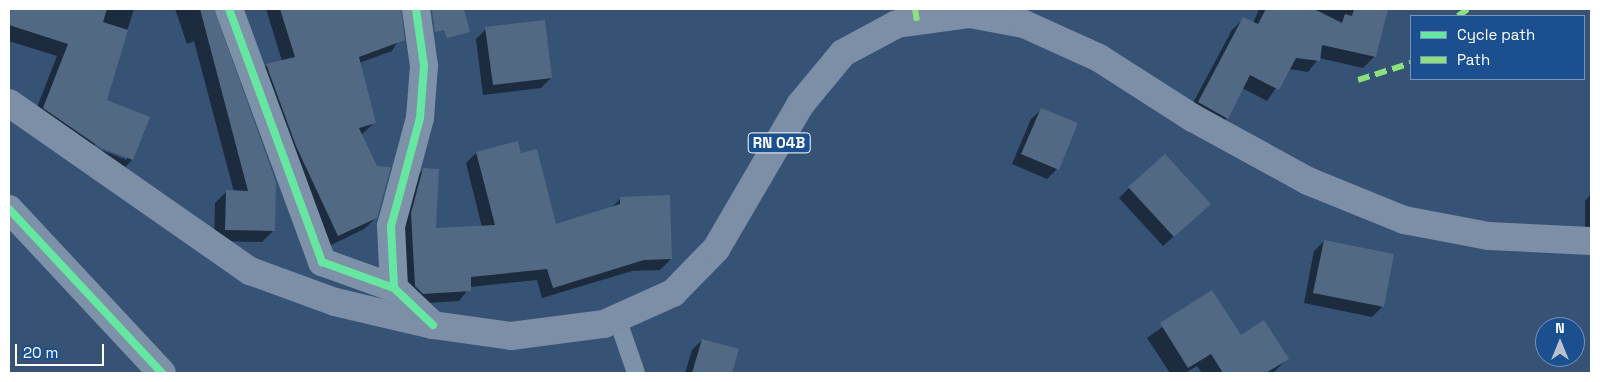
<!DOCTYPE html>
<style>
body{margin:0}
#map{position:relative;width:1600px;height:382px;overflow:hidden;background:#365274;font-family:"Space Grotesk",sans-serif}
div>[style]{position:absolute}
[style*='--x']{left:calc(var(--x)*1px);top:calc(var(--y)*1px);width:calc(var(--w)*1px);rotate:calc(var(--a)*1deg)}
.shadow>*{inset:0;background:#0007}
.building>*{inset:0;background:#526984}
.service>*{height:18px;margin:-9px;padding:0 9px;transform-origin:9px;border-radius:9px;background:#7d92a8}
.minor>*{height:28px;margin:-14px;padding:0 14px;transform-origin:14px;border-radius:14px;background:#7d92a8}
.primary>*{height:28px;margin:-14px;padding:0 14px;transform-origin:14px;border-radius:14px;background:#7d8ea7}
.quiet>*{height:6px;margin-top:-3px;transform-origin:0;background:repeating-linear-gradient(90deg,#8de07e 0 12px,transparent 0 18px)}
.cycleway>*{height:8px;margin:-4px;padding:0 4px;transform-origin:4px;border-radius:4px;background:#66e7a1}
span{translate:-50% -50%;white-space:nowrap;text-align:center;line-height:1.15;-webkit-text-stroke:5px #1b4f8f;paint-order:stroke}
.shield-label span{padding:1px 4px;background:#1b4f8f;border:1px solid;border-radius:4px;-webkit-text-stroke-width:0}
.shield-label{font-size:15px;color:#fff;font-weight:700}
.frame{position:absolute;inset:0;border:10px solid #fff;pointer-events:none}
.legend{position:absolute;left:1410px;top:15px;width:175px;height:65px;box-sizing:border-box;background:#1b4f8f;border:1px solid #7695bc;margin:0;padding:6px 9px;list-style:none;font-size:15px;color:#fff}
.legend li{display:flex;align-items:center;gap:10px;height:25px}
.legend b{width:25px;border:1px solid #7695bc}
.north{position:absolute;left:1535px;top:317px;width:50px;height:50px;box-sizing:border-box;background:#1b4f8f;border:1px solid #7695bc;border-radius:50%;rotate:0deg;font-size:14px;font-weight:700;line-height:20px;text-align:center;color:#fff}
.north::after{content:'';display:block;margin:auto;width:18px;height:22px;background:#b9c2ce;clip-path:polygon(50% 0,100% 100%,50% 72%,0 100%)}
.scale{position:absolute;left:15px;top:344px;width:89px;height:22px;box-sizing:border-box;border:2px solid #fff;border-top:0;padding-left:6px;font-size:15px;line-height:18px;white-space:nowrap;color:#fff;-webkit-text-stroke:4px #1b4f8f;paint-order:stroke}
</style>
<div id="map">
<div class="shadow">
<i style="clip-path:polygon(evenodd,9px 9px,134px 9px,105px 101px,148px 118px,132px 160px,120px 172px,32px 120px,57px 56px,9px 41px,9px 9px,95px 144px,127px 157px,127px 160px,94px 147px,95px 144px)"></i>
<i style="clip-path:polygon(175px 9px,213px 9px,275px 182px,273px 231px,262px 242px,214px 241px,215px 203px,226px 192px,234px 192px,194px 41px,187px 44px)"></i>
<i style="clip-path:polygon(266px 9px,393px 9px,402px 34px,392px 51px,359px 63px,374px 123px,361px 135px,376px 218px,364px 229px,327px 247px,255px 76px,267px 65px,282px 61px)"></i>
<i style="clip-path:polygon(1259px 9px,1387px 9px,1374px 57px,1363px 68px,1319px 58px,1308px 72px,1289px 69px,1267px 101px,1242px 88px,1227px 118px,1216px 130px,1187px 114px,1232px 30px,1243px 19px,1253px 23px)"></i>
<i style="clip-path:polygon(486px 29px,551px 78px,541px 88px,483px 95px,476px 39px)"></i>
<i style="clip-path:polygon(1042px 109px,1057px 169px,1047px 179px,1012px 164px,1031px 119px)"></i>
<i style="clip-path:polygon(476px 153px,520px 154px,556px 225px,610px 209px,621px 198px,671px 259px,660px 270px,632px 271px,542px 298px,537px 280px,470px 287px,459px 301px,411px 304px,404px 297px,400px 224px,412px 181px,423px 170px,434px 229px,482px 227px,466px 163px)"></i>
<i style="clip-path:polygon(1129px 188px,1199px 214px,1163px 246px,1119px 198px)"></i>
<i style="clip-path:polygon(1591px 194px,1591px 236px,1585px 236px,1585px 201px)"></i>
<i style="clip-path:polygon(1324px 241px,1382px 307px,1372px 317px,1304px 303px,1314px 251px)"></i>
<i style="clip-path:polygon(1212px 292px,1240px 337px,1287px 359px,1274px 372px,1202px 373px,1197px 366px,1185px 373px,1170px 373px,1147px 338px)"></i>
<i style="clip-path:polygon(702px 340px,738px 350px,731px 373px,685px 373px,692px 350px)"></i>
</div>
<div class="building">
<i style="clip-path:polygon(9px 9px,107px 9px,103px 22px,128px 30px,107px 100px,150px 117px,133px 160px,101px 148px,43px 108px,68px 44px,9px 25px)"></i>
<i style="clip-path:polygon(200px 9px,214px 9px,276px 182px,275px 231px,225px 230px,226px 190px,248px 191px)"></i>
<i style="clip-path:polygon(280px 9px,401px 9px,405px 40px,359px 57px,376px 123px,359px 128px,377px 166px,391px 167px,377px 218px,338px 236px,296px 146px,266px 64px,295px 57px)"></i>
<i style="clip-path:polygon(432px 9px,464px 9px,470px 32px,447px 38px,444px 30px,435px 32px)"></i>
<i style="clip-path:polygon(1266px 9px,1314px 9px,1342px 23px,1345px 14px,1352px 16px,1354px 9px,1388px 9px,1376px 57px,1322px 45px,1320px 61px,1296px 58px,1279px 90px,1250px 75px,1228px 119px,1198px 102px,1243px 17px,1258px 24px)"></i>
<i style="clip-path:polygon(545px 20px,552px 78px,493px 85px,485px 27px)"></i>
<i style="clip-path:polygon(1041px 108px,1078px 123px,1059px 170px,1021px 154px)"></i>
<i style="clip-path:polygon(518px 141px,521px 153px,537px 149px,556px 224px,620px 204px,620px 197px,670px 195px,672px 259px,644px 260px,553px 288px,547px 269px,471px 277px,471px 291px,423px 294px,415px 286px,411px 213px,423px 168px,439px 169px,436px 228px,495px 225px,476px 152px)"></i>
<i style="clip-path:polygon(1165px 154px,1211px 204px,1174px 237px,1128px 187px)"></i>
<i style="clip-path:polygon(1324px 240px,1394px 254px,1384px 307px,1313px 293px)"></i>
<i style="clip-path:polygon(1212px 290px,1241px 335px,1264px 320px,1289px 359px,1266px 373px,1223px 373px,1211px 354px,1188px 368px,1160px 323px)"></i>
<i style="clip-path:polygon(702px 339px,739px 349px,732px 373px,692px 373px)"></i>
</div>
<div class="service">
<i style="--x:617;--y:318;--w:58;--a:70.9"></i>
</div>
<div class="minor">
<i style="--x:229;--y:9;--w:270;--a:69.8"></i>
<i style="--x:322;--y:262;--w:77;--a:19.9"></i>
<i style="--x:416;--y:9;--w:58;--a:82"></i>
<i style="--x:424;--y:66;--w:52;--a:94.4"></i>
<i style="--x:420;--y:118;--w:112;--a:105"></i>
<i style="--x:391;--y:226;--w:62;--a:87.2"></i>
<i style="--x:394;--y:288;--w:54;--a:43.5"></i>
<i style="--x:9;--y:209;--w:224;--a:47"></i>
</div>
<div class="primary">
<i style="--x:9;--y:103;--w:294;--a:34.9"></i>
<i style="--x:250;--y:271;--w:90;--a:20"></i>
<i style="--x:335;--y:302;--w:101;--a:13.2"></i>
<i style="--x:433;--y:325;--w:79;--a:8"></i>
<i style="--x:511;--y:336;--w:94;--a:-7.4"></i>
<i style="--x:604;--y:324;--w:76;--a:-24.2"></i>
<i style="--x:673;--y:293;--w:62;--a:-45.7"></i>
<i style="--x:716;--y:249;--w:167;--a:-59.7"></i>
<i style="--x:800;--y:105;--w:67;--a:-50.4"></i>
<i style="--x:843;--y:53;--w:61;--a:-28.2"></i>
<i style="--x:897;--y:24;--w:74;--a:-7.8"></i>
<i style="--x:970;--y:14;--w:55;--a:10.5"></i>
<i style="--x:1024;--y:24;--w:82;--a:24.4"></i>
<i style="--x:1099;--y:58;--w:112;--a:32.6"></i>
<i style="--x:1193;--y:118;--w:131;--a:28.7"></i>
<i style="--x:1308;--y:181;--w:104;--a:22.1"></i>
<i style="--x:1404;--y:220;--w:86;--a:10.7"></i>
<i style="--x:1489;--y:236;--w:102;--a:2.8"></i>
</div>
<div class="quiet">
<i style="--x:915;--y:9;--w:12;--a:81"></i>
<i style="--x:1458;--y:16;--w:12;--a:-35"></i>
<i style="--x:1358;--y:80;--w:56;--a:-17.8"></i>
</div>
<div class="cycleway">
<i style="--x:229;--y:9;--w:270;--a:69.8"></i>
<i style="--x:322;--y:262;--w:77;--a:19.9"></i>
<i style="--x:416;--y:9;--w:58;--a:82"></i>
<i style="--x:424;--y:66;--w:52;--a:94.4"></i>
<i style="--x:420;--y:118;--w:112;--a:105"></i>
<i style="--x:391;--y:226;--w:62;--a:87.2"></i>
<i style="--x:394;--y:288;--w:54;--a:43.5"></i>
<i style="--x:9;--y:209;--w:224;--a:47"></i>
</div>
<div class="shield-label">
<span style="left:779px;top:143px">RN 04B</span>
</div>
<div class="frame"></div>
<ul class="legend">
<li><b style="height:6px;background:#66e7a1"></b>Cycle path</li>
<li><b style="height:6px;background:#8de07e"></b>Path</li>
</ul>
<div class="north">N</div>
<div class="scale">20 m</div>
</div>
